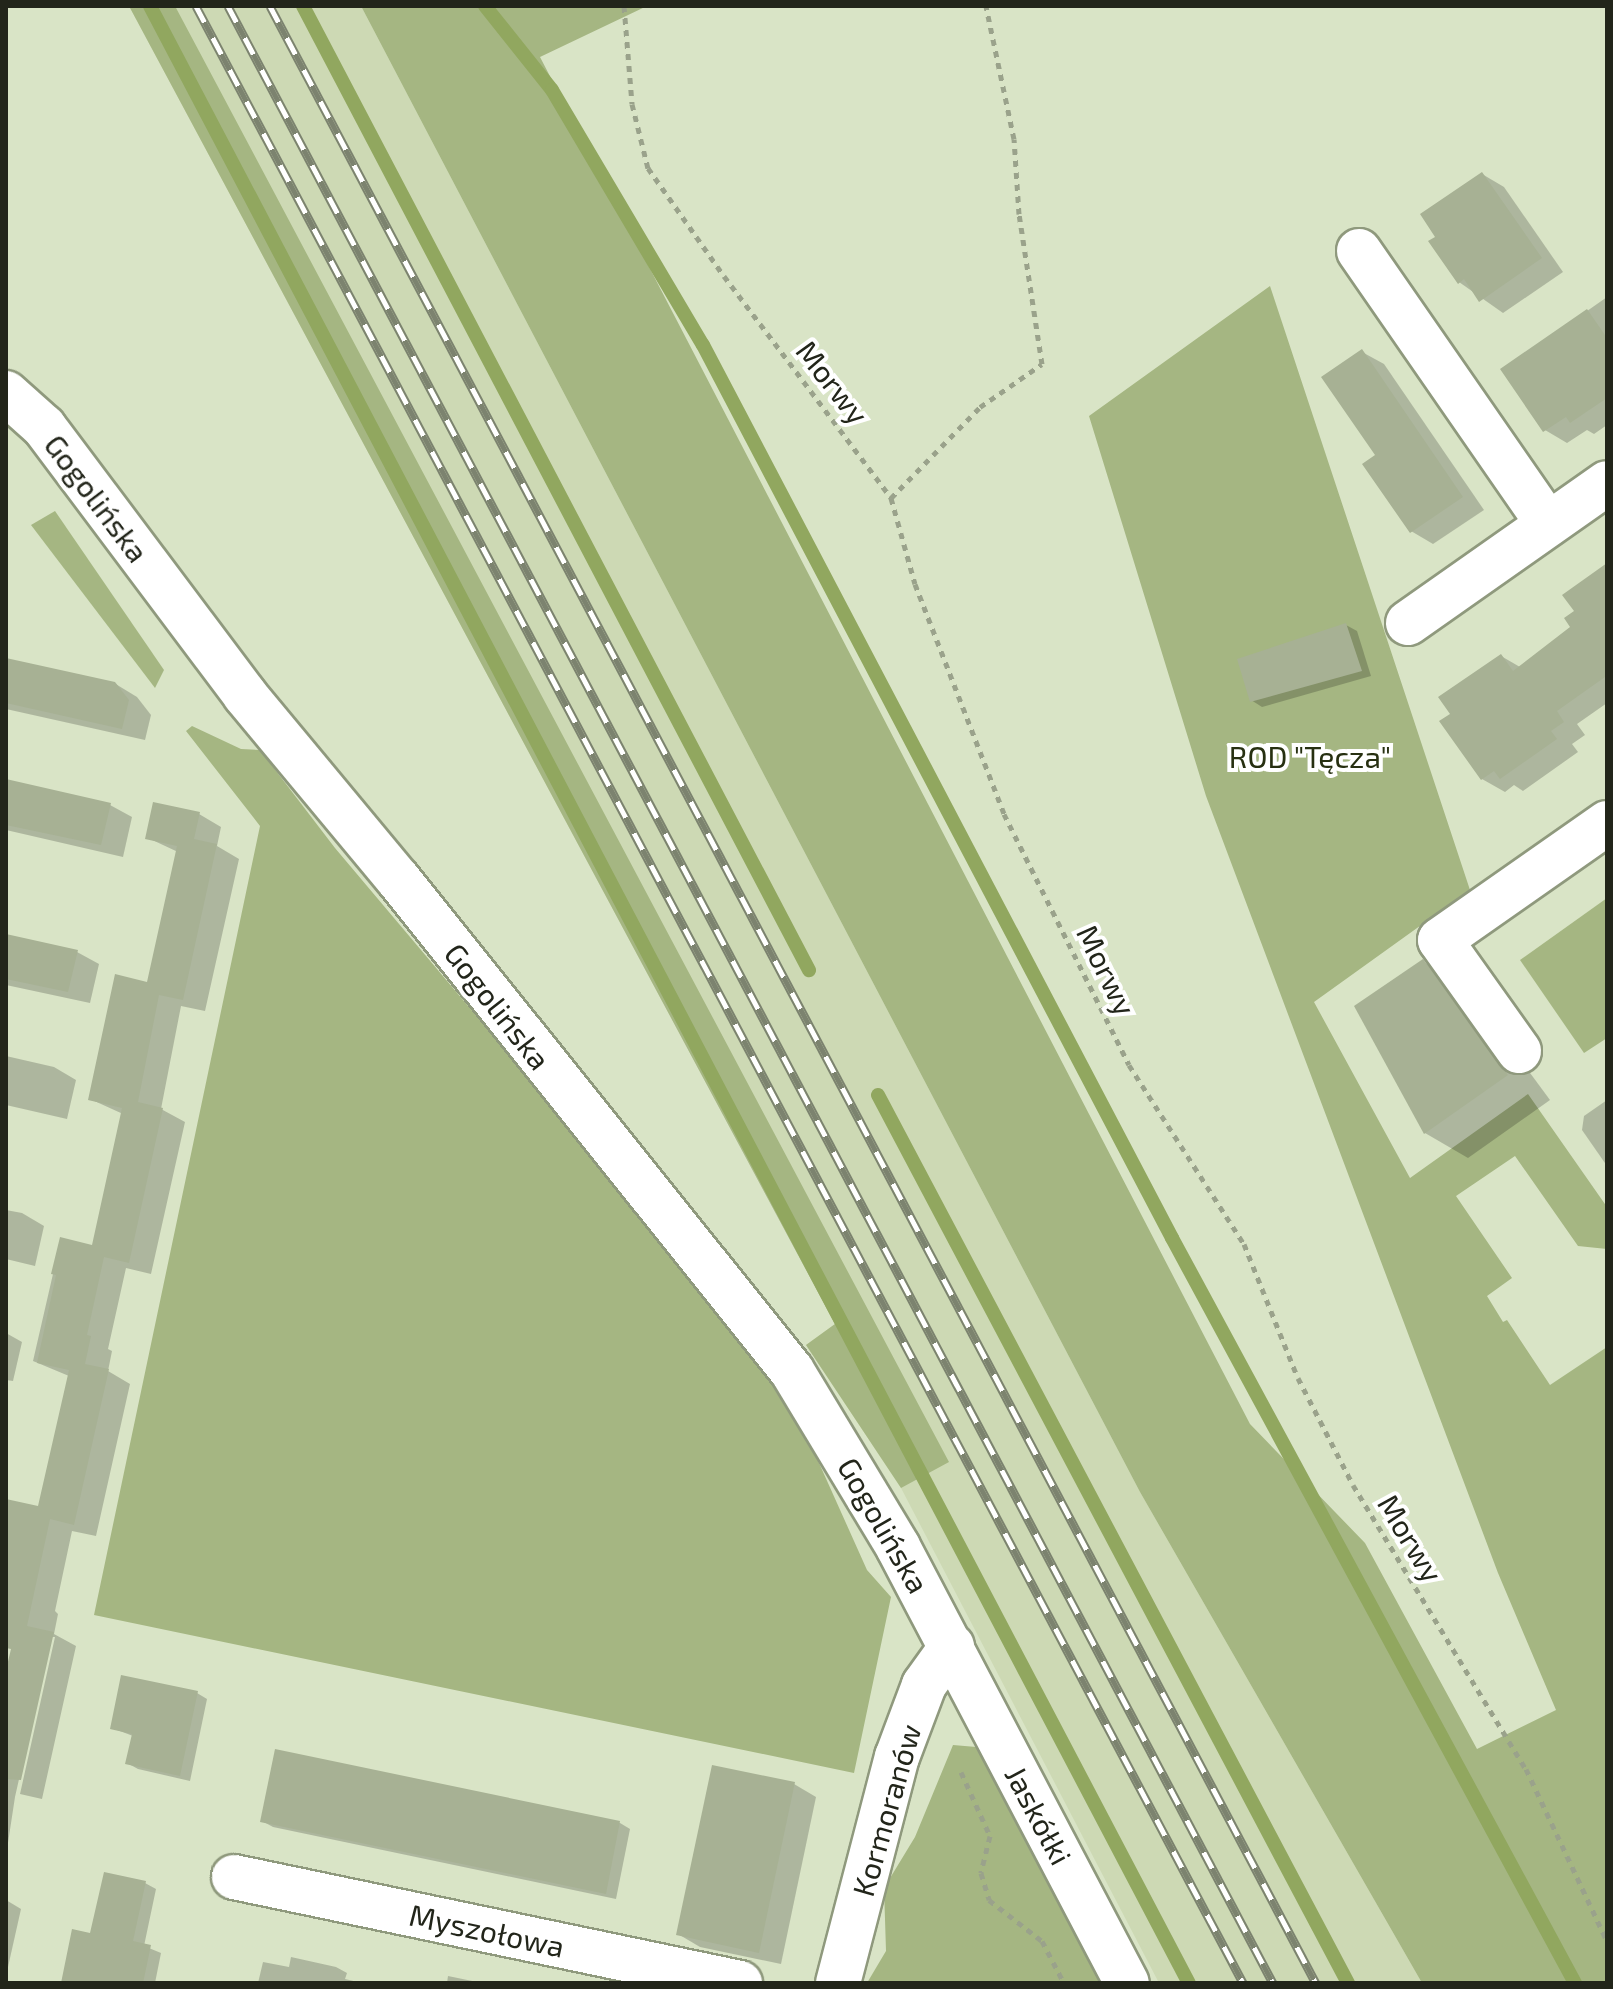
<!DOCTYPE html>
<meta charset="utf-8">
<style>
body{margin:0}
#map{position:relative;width:1613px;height:1989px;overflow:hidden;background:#d9e4c6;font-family:"Exo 2",sans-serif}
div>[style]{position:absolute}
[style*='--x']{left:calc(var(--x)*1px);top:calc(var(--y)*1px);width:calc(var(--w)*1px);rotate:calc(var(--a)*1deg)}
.built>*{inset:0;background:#cdd9b4}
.green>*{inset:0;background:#a5b682}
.shadow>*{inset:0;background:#0003}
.stream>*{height:14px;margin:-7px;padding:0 7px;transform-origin:7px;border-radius:7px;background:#91a75f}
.building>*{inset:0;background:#a7b194}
.path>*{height:5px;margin-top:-2.5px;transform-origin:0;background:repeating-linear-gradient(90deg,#9aa28b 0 6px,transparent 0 12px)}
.roads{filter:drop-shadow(2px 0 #8f997d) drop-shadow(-2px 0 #8f997d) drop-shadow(0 2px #8f997d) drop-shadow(0 -2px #8f997d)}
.minor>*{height:44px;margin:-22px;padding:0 22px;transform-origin:22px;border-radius:22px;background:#fff}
.rail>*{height:9px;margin-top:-4.5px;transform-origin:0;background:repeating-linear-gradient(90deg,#fff 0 18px,#7c836f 0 36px);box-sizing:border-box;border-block:2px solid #7c836f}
span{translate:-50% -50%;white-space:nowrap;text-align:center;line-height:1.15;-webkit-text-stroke:8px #fff;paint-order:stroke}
.street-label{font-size:30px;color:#22251a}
.park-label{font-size:30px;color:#273011}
.frame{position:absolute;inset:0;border:8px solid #22251a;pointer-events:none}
</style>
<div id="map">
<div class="built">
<i style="clip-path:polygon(129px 6px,361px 6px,1140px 1492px,1422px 1983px,1159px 1983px,901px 1488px,806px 1345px,835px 1324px)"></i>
</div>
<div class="green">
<i style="clip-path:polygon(129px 6px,175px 6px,949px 1462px,901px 1488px,806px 1345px,835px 1324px)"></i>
<i style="clip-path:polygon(361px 6px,647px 6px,540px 57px,1250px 1424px,1365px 1543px,1477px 1749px,1556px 1710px,1498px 1573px,1206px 796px,1089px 416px,1270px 286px,1470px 890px,1314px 1002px,1410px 1178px,1528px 1094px,1607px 1207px,1607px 1249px,1578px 1246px,1515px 1156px,1456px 1196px,1512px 1278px,1487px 1296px,1503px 1322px,1507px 1320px,1550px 1385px,1607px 1347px,1607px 1983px,1422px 1983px,1140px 1492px)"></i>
<i style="clip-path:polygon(55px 511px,164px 670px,155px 688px,31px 525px)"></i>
<i style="clip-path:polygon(192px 726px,241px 749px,260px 750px,335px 848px,780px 1376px,867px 1570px,891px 1597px,854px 1773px,94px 1615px,260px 826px,186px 731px)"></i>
<i style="clip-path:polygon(1607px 898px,1607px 1038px,1584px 1053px,1520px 960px)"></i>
<i style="clip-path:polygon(953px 1745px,988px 1748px,1110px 1983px,867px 1983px,886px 1951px,884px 1888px,915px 1837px)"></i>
</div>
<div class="shadow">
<i style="clip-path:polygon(1482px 174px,1504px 187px,1563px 272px,1503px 313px,1459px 282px,1437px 237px)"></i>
<i style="clip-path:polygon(1607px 297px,1607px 425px,1594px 434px,1587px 430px,1567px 443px,1545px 430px,1503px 370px)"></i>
<i style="clip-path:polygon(1362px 352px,1384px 364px,1484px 510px,1433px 544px,1411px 531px,1377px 456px)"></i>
<i style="clip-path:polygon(1607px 566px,1607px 703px,1577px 724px,1585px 735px,1572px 744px,1578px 752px,1523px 791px,1514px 785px,1505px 792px,1482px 779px,1452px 715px,1501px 656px,1520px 667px,1573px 627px,1577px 612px)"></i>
<i style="clip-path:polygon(1346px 625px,1357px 631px,1371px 676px,1262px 707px,1251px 700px)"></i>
<i style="clip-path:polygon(6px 660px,114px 683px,137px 697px,151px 715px,145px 740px,6px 709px)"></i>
<i style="clip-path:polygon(6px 781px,110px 805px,132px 817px,123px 857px,6px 830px)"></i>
<i style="clip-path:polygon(199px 814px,221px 827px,217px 846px,239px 859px,205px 1011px,181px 1006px,161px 1109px,185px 1122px,151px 1274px,126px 1268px,108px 1349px,112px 1351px,108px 1371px,130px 1384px,96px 1536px,72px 1531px,55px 1611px,58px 1614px,54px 1634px,76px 1646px,42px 1799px,20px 1794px,55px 1637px,51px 1637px,15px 1797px,6px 1856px,6px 1680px,15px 1640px,6px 1639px,6px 1508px,39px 1508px,69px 1376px,33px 1361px,61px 1239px,93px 1247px,123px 1114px,90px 1099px,149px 984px,178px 852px,148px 838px)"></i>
<i style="clip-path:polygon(6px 936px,77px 952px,99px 964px,90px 1003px,6px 985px)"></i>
<i style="clip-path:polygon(1423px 962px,1466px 986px,1550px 1100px,1468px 1158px,1425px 1133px)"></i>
<i style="clip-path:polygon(6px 1056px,54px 1067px,76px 1080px,67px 1119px,6px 1105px)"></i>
<i style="clip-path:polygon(1607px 1100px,1607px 1166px,1582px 1130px,1584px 1116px)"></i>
<i style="clip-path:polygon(6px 1210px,22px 1213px,44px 1226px,35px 1266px,6px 1259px)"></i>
<i style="clip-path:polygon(6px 1333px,22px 1342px,13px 1381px,6px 1380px)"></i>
<i style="clip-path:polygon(197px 1693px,207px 1699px,190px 1781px,138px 1769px,127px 1763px,133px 1736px,112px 1728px)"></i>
<i style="clip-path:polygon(276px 1752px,620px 1823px,630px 1829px,616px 1899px,273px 1827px,262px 1821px)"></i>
<i style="clip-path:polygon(794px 1784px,816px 1797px,781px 1964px,700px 1947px,678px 1934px)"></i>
<i style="clip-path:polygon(145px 1883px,156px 1889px,144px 1946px,161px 1953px,155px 1983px,66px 1983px,92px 1935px)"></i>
<i style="clip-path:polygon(6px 1900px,21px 1909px,6px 1976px)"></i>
<i style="clip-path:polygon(291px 1957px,336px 1967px,347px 1973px,345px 1979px,362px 1983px,258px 1983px,263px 1962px,289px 1967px)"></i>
<i style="clip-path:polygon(448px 1976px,482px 1983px,447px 1983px)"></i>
</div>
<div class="stream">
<i style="--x:150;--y:6;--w:2233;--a:62.28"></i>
<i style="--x:303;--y:6;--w:1089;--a:62.31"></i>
<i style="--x:485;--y:6;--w:107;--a:51.4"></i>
<i style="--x:552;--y:90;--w:296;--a:59.4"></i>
<i style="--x:703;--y:345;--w:1009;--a:62.29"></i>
<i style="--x:1172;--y:1238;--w:847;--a:61.59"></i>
<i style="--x:878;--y:1095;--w:1005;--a:62.11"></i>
</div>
<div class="building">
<i style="clip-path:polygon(1482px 172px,1542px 258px,1479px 302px,1464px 279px,1458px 284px,1428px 241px,1435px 237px,1420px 214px)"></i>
<i style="clip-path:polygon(1587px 309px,1607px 338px,1607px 398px,1570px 423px,1566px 417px,1543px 432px,1500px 369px)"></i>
<i style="clip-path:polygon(1362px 349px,1463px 497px,1410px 533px,1362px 464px,1375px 455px,1321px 377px)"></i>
<i style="clip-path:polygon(1607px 563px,1607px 680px,1605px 677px,1557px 711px,1564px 722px,1551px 731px,1557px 739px,1500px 779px,1494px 771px,1481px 780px,1439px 721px,1450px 714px,1438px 697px,1501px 654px,1513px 671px,1570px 627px,1564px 618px,1574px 611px,1562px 595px)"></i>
<i style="clip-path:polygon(1346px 623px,1362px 671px,1250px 702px,1237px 659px)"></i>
<i style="clip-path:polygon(6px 658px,115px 682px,129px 700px,122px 729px,6px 703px)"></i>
<i style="clip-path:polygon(6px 779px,111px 803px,101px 845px,6px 825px)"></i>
<i style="clip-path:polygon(153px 802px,200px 812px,194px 839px,217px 844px,183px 1000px,159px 995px,138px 1102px,163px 1108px,129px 1263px,104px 1257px,87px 1335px,91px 1336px,85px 1364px,109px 1369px,74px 1525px,50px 1519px,27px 1626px,54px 1632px,21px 1780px,6px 1779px,6px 1670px,11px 1649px,6px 1648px,6px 1499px,38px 1506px,69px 1370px,37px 1363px,56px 1275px,51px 1274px,60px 1237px,92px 1245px,122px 1108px,88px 1100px,115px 974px,147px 982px,177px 846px,145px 839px)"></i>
<i style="clip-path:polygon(6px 934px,78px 950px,68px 992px,6px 979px)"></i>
<i style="clip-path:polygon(1423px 959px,1508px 1075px,1424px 1134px,1354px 1006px)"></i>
<i style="clip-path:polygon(121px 1675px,198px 1691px,180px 1776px,125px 1764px,132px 1734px,110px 1729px)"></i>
<i style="clip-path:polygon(275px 1749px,620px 1821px,606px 1894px,260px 1822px)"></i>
<i style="clip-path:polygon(712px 1765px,795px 1782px,759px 1953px,676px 1935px)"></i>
<i style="clip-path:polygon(104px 1872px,146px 1881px,133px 1941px,151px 1945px,143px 1983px,61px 1983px,72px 1929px,90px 1933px)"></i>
</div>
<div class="path">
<i style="--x:624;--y:6;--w:98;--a:85.3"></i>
<i style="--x:632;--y:104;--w:66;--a:76"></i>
<i style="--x:648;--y:168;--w:132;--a:54.9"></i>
<i style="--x:724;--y:276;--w:278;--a:53"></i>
<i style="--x:891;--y:498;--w:89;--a:74.4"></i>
<i style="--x:915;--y:584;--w:247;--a:68.8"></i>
<i style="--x:1004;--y:814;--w:280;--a:63.5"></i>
<i style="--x:1129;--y:1065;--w:213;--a:57.3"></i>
<i style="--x:1244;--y:1244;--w:144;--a:68.1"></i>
<i style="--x:1298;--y:1378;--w:120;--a:62.8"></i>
<i style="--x:1353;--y:1485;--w:333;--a:58.7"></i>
<i style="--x:1526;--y:1769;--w:190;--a:64.8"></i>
<i style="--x:891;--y:498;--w:127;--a:-45.6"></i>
<i style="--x:980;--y:407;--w:75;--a:-34.7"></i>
<i style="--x:1042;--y:364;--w:152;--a:-98.7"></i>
<i style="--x:1019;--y:214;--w:75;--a:-93.8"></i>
<i style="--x:1014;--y:139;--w:136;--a:-101.9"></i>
<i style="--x:961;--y:1772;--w:70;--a:65.6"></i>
<i style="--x:990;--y:1836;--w:38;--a:104"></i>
<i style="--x:981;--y:1873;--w:28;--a:73"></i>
<i style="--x:989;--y:1900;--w:67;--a:37.7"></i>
<i style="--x:1042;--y:1941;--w:47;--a:62.4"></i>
</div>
<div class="roads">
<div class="minor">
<i style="--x:1359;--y:251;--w:332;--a:55.3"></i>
<i style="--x:6;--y:393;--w:51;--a:41.8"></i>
<i style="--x:44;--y:427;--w:335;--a:53.1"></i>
<i style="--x:245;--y:695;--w:239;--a:50.3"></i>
<i style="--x:398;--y:879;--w:630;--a:51.31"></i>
<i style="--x:792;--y:1371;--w:205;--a:58.9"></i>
<i style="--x:898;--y:1547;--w:492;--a:62.3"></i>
<i style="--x:1408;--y:623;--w:243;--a:-35.1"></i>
<i style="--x:1519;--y:1051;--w:136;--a:-125.4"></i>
<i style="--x:1440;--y:940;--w:204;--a:-35"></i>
<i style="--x:234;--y:1877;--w:517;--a:11.83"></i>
<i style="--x:838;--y:1983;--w:234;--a:-75.4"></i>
<i style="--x:897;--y:1757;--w:77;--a:-69.4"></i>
<i style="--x:924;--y:1685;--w:48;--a:-54.3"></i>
</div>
</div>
<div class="rail">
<i style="--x:196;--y:6;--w:2237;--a:62.09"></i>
<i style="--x:228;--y:6;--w:2236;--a:62.14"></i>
<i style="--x:270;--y:6;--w:2237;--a:62.12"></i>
</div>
<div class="street-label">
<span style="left:833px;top:382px;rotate:52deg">Morwy</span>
<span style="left:97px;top:498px;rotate:53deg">Gogolińska</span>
<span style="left:1107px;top:970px;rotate:64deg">Morwy</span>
<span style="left:498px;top:1006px;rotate:52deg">Gogolińska</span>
<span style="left:884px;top:1525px;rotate:60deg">Gogolińska</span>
<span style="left:1411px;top:1538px;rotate:59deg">Morwy</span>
<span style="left:886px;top:1810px;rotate:-74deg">Kormoranów</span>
<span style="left:1039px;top:1815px;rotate:62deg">Jaskółki</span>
<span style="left:487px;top:1930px;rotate:12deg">Myszołowa</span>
</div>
<div class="park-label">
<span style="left:1310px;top:756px">ROD "Tęcza"</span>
</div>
<div class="frame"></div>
</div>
